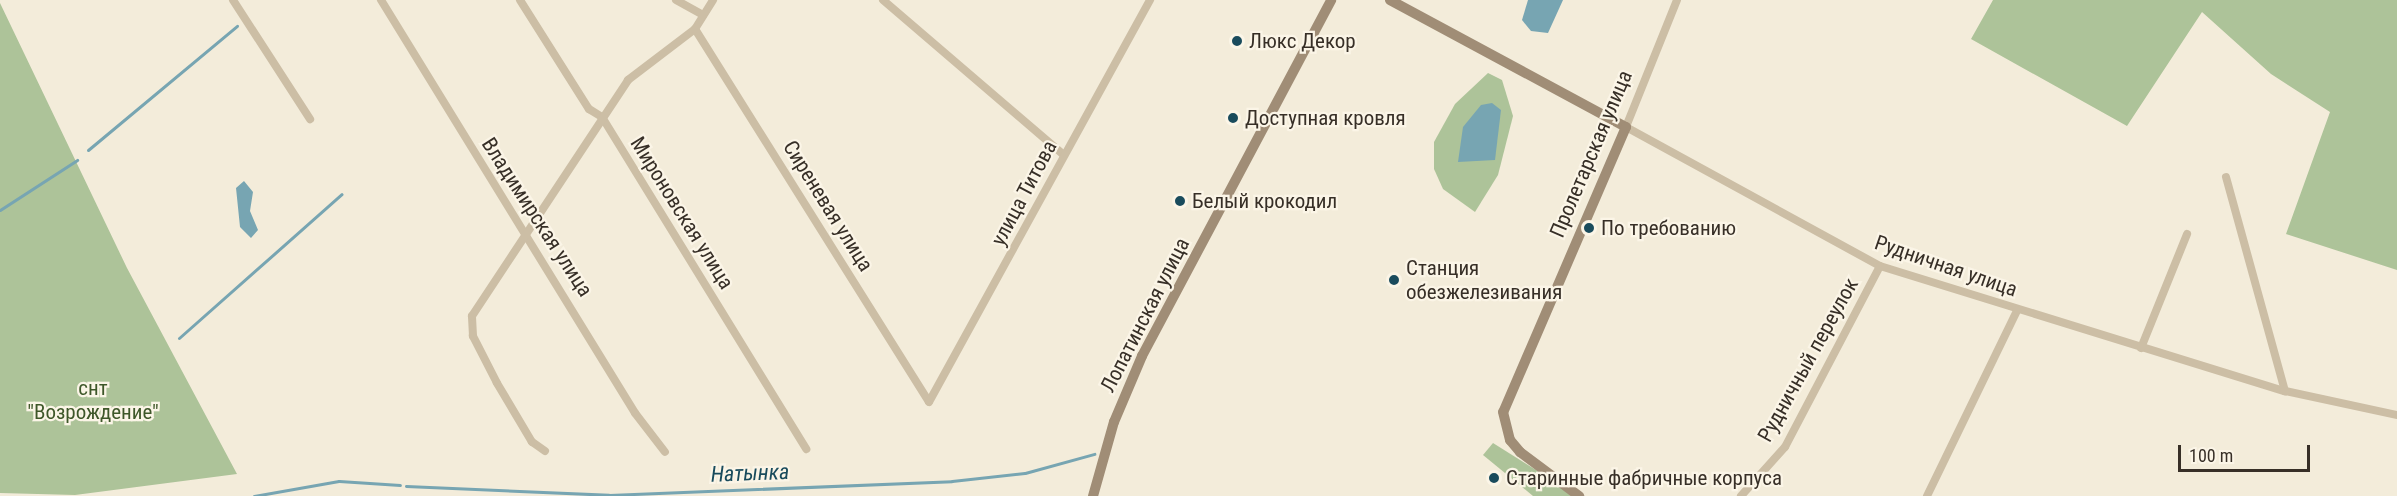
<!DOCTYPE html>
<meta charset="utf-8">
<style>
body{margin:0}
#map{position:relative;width:2397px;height:496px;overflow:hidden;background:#f3ecda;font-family:"Roboto Condensed",sans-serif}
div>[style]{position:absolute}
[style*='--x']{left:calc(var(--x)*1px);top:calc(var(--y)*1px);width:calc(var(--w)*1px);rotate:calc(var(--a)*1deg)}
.green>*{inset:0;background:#adc399}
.water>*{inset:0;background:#77a5b2}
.stream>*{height:3px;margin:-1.5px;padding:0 1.5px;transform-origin:1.5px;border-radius:1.5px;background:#77a5b2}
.street>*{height:8px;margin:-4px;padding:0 4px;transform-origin:4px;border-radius:4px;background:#ccbea5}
.secondary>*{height:10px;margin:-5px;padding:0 5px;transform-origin:5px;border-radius:5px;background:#a08d76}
.dots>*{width:16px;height:16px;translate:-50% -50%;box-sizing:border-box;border:3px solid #fbf5e7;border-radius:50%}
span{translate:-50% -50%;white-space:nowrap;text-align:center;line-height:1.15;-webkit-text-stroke:4.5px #fbf5e7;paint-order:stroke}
.poi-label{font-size:21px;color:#372f27}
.left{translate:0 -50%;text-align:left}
.street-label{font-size:21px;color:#372f27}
.park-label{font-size:21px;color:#3e5729}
.water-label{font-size:22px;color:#194b5c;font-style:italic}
.scale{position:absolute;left:2178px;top:445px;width:132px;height:27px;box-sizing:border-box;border:3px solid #372f27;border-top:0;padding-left:8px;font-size:18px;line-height:21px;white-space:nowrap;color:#372f27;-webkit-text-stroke:4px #fbf5e7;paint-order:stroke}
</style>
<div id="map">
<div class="green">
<i style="clip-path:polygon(1993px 0,2397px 0,2397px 270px,2286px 234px,2330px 112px,2271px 74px,2202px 12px,2127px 126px,1971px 39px)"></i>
<i style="clip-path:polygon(0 3px,127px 268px,237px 474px,75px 495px,0 493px)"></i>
<i style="clip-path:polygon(1488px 73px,1502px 80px,1513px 116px,1498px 175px,1475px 212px,1443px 189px,1434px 169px,1434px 142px,1455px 104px)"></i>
<i style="clip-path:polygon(1493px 443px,1552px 480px,1573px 496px,1533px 496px,1483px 455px)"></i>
</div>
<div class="water">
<i style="clip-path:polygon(1528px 0,1563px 0,1548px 33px,1531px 31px,1522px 20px)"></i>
<i style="clip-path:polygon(1492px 103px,1501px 110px,1495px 160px,1458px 162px,1463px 127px,1481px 105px)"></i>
<i style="clip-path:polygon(244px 181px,253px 192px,250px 211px,258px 230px,251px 238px,240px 227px,236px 188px)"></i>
</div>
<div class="stream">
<i style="--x:88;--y:150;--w:194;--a:-39.8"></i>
<i style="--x:0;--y:210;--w:92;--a:-33"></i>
<i style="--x:179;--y:338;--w:217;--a:-41.5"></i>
<i style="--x:406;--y:486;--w:203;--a:2.5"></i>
<i style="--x:609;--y:495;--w:343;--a:-2.3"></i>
<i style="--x:952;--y:481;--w:73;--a:-6.3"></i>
<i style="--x:1025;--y:473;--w:72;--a:-15.4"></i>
<i style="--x:254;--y:496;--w:86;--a:-10"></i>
<i style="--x:339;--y:481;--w:61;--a:3.8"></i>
</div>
<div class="street">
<i style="--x:233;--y:0;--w:142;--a:57.1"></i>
<i style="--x:381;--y:0;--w:485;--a:58.4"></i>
<i style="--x:635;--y:413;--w:49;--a:52.4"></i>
<i style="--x:520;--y:0;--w:129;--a:57.7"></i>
<i style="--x:589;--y:109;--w:15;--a:32"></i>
<i style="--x:602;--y:117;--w:390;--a:58.4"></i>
<i style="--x:676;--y:0;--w:31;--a:29"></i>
<i style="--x:883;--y:0;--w:238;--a:40.6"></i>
<i style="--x:1677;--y:0;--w:137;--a:111.9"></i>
<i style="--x:1626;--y:127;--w:290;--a:28.7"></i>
<i style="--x:1880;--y:266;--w:424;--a:17.2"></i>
<i style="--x:2285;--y:391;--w:115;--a:12.1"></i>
<i style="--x:695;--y:29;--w:440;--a:57.9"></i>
<i style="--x:929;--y:402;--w:459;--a:-61.2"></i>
<i style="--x:2226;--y:177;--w:222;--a:74.6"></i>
<i style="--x:2141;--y:348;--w:123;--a:-68"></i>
<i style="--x:545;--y:451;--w:16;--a:-145"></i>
<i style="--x:532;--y:442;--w:69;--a:-120.7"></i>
<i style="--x:497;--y:383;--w:53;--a:-117.1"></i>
<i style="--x:473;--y:336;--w:20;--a:-93"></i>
<i style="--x:472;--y:316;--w:283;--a:-56.5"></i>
<i style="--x:628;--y:80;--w:84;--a:-37.3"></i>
<i style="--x:695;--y:29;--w:34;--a:-58"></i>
<i style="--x:1741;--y:496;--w:66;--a:-48.1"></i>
<i style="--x:1785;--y:447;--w:204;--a:-62.3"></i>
<i style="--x:1927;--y:496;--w:206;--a:-64.1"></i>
</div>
<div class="secondary">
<i style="--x:1390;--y:0;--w:268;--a:28.3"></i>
<i style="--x:1626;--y:127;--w:310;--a:113.3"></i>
<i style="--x:1503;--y:412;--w:29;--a:76"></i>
<i style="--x:1510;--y:440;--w:16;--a:50"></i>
<i style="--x:1520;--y:452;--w:74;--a:36.7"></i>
<i style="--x:1093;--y:496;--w:77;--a:-74.2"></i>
<i style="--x:1114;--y:422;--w:72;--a:-67"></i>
<i style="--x:1142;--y:356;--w:403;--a:-62"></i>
</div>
<div class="dots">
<i style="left:1237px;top:41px;background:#194b5c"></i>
<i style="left:1233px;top:118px;background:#194b5c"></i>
<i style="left:1180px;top:201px;background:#194b5c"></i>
<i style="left:1589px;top:228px;background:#194b5c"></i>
<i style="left:1394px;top:280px;background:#194b5c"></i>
<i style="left:1494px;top:478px;background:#194b5c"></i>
</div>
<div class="poi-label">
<span class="left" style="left:1249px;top:41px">Люкс Декор</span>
<span class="left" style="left:1245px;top:118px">Доступная кровля</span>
<span class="left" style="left:1192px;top:201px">Белый крокодил</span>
<span class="left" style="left:1601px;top:228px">По требованию</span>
<span class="left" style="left:1406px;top:280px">Станция<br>обезжелезивания</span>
<span class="left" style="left:1506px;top:478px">Старинные фабричные корпуса</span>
</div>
<div class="street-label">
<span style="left:1591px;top:154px;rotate:-67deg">Пролетарская улица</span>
<span style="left:1024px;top:193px;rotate:-62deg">улица Титова</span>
<span style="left:828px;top:206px;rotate:58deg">Сиреневая улица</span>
<span style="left:682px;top:213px;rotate:58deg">Мироновская улица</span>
<span style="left:537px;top:217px;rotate:57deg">Владимирская улица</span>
<span style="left:1946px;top:266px;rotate:19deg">Рудничная улица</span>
<span style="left:1145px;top:315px;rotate:-63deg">Лопатинская улица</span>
<span style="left:1808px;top:360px;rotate:-61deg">Рудничный переулок</span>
</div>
<div class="park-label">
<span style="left:93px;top:400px">снт<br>"Возрождение"</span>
</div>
<div class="water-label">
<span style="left:750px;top:473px;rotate:-2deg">Натынка</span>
</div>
<div class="scale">100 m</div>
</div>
